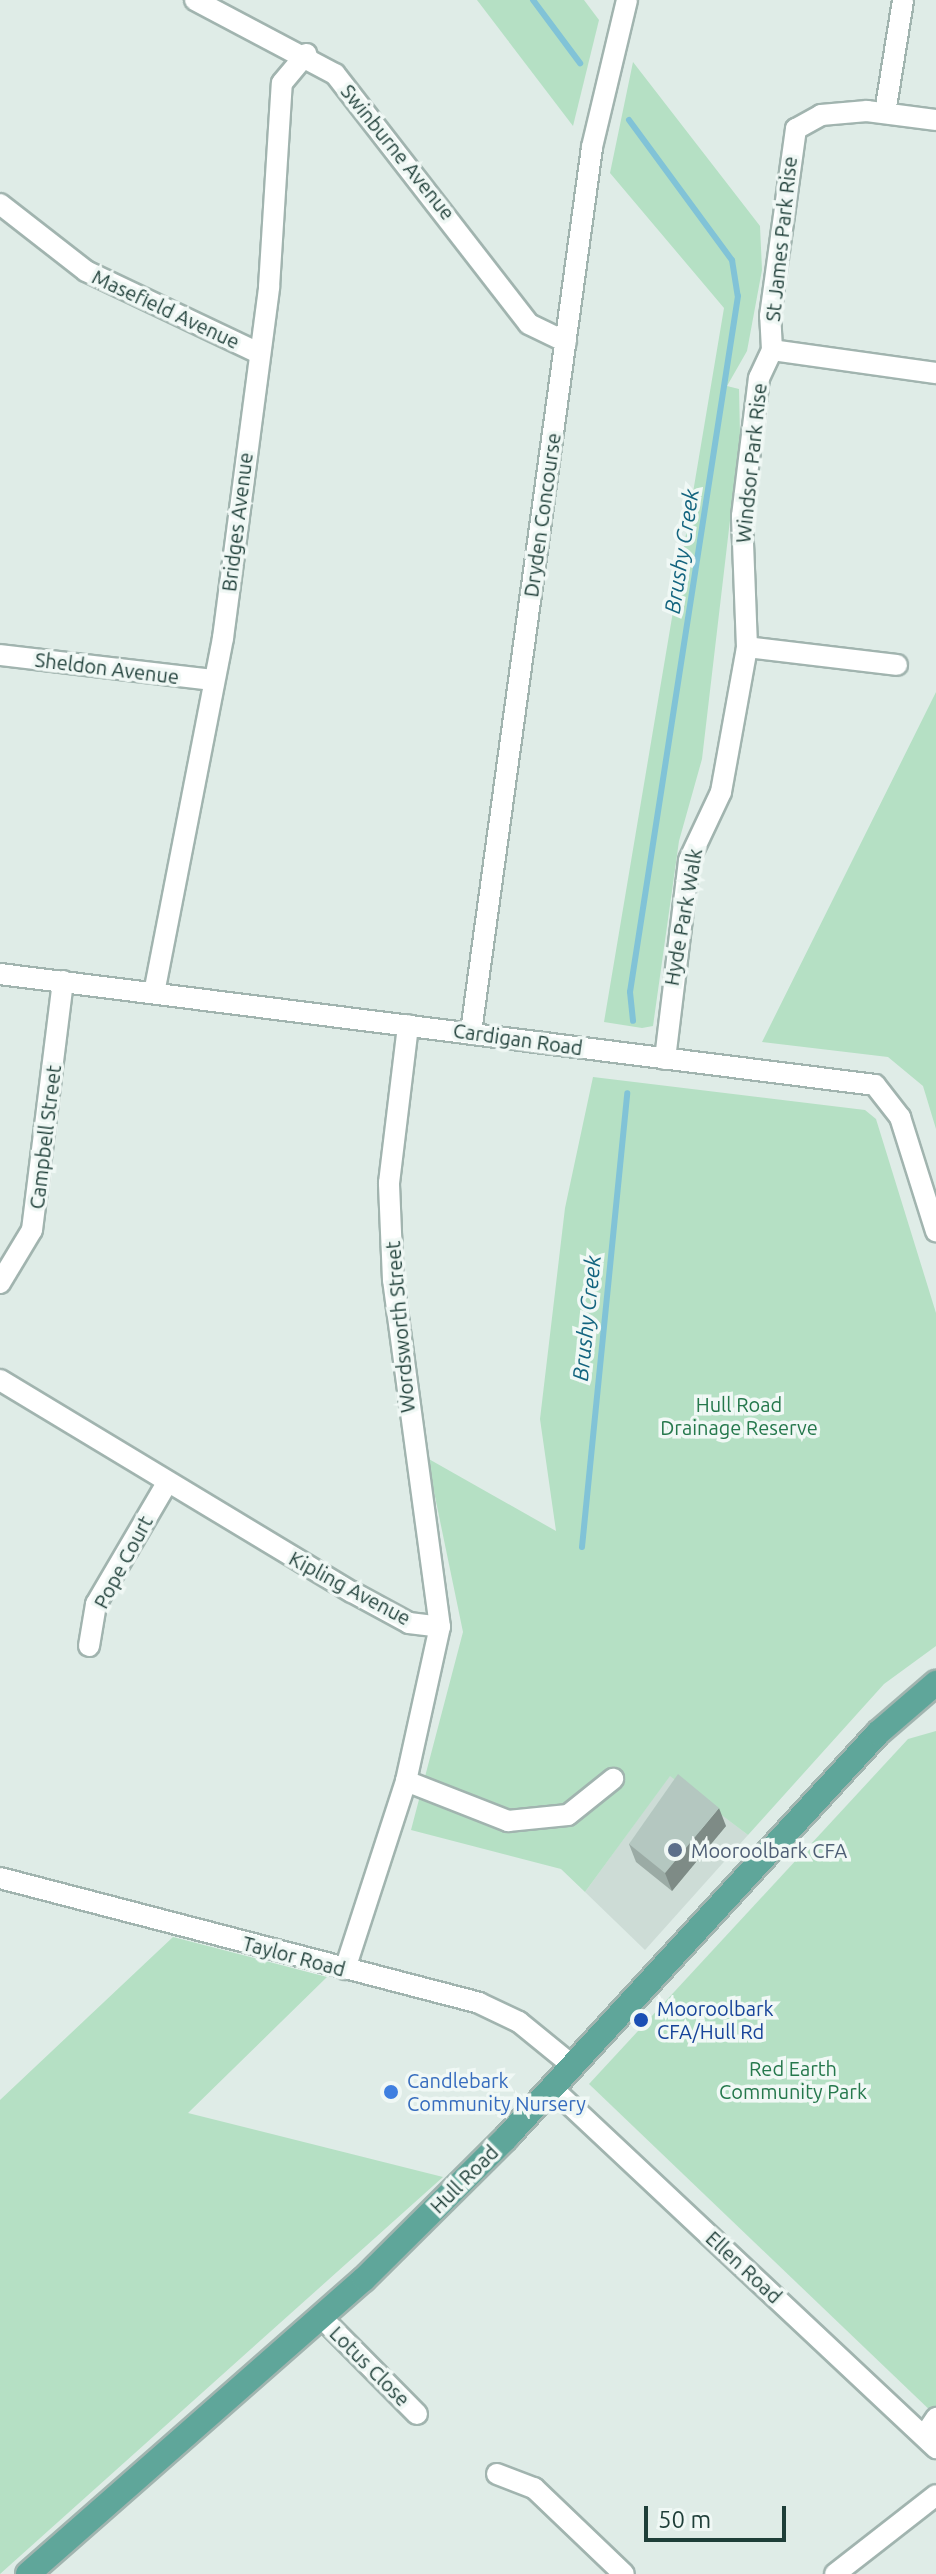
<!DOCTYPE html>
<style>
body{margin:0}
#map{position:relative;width:936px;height:2574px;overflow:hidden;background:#dfece7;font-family:Ubuntu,sans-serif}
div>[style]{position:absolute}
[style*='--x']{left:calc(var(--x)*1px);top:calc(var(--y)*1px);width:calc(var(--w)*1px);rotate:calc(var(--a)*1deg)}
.built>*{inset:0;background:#cddcd6}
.green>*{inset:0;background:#b5e0c4}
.stream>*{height:6px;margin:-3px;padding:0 3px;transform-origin:3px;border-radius:3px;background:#81c3d7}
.roads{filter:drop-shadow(2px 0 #a1b4af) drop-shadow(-2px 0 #a1b4af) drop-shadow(0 2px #a1b4af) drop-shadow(0 -2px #a1b4af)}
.minor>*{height:20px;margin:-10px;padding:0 10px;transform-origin:10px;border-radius:10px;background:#fff}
.major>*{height:24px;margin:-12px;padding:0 12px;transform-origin:12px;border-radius:12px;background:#5fa69a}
.wall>*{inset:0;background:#9baba5}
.shaded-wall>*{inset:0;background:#7e8b86}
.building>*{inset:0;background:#b4c7c0}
.dots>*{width:22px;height:22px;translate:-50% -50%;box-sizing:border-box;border:4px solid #f0f8f5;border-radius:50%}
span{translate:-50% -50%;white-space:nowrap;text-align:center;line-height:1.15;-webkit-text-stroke:7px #f0f8f5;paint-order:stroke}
.street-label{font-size:20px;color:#1e3e38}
.park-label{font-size:20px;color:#25784c}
.service-label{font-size:20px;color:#4e5e75}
.left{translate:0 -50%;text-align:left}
.transit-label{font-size:20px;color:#164399}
.shop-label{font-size:20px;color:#366cbe}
.water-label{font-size:22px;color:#13647f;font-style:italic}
.scale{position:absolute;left:644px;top:2506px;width:142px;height:36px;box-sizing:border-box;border:4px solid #1e3e38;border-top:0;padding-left:10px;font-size:24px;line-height:28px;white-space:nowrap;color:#1e3e38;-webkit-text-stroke:6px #f0f8f5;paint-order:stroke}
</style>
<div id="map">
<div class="built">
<i style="clip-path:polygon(670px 1775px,748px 1835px,645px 1950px,585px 1892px)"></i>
</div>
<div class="green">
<i style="clip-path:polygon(477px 0,584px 0,599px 20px,573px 126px)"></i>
<i style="clip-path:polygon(633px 62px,760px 226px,762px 270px,747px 351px,727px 386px,739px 389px,740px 435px,702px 759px,679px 841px,653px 1026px,642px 1028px,604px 1022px,724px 308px,610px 173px)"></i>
<i style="clip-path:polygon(936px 692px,936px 1129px,923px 1086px,888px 1057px,762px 1042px)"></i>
<i style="clip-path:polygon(593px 1077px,865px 1110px,876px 1119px,936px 1313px,936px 1646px,884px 1684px,748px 1835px,670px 1776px,585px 1892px,561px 1869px,411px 1830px,463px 1632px,427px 1458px,556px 1531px,540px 1419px,565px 1208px)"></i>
<i style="clip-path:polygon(936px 1731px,936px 2416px,589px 2084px,908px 1739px)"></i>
<i style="clip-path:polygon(173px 1937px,327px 1977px,188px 2113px,443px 2177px,0 2574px,0 2100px)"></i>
</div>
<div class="stream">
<i style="--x:533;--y:0;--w:79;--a:53.3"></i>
<i style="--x:629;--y:120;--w:174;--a:53.7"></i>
<i style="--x:732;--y:260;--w:36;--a:81"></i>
<i style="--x:738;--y:296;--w:704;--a:98.82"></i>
<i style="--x:630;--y:992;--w:29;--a:84"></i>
<i style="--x:582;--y:1547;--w:456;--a:-84.3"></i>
</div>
<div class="roads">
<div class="minor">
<i style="--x:195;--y:0;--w:158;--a:27.9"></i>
<i style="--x:335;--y:74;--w:316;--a:52.2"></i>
<i style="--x:529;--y:324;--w:41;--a:25.9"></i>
<i style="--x:885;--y:113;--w:114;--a:-80.9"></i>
<i style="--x:0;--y:204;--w:109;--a:37.9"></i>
<i style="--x:86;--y:271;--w:191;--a:25.4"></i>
<i style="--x:772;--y:350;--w:34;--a:-93"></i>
<i style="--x:770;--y:316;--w:189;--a:-82.1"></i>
<i style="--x:796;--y:129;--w:29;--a:-29"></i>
<i style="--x:821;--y:115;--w:46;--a:-5"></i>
<i style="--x:867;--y:111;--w:70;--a:7.4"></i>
<i style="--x:747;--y:647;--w:131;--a:-92.2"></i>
<i style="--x:742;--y:516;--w:139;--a:-83"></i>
<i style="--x:759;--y:378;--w:31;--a:-65"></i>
<i style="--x:772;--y:350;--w:166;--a:8"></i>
<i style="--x:0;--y:655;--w:215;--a:6.7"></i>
<i style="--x:0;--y:974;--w:882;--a:7.23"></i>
<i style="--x:875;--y:1085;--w:41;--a:52"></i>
<i style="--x:900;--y:1117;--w:120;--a:72.5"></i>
<i style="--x:154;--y:993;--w:362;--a:-79"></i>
<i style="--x:223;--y:638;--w:354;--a:-82.5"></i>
<i style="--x:269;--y:287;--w:204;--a:-86.4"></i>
<i style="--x:282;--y:83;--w:38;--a:-50"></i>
<i style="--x:471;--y:1032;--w:893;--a:-82.21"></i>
<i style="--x:592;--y:147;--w:151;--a:-76.6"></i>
<i style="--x:665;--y:1059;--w:200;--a:-83.1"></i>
<i style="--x:689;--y:860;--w:75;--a:-64.8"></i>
<i style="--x:721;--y:792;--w:147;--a:-79.8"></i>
<i style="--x:747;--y:647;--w:151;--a:6.8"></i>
<i style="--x:0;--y:1283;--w:62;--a:-58.9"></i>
<i style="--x:32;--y:1230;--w:251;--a:-82.9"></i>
<i style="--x:0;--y:1380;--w:411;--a:31.1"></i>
<i style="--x:352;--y:1592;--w:65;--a:28.5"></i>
<i style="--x:409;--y:1623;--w:31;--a:7"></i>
<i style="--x:89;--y:1646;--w:43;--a:-80.5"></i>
<i style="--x:96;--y:1604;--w:140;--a:-59.6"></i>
<i style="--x:406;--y:1781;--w:110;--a:21.4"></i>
<i style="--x:508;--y:1821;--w:60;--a:-5.7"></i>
<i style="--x:568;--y:1815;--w:58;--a:-38.7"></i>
<i style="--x:0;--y:1878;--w:495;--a:14.6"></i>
<i style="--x:479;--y:2003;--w:44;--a:25.4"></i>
<i style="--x:519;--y:2022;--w:68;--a:39.1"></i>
<i style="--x:345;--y:1969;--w:198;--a:-72"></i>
<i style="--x:406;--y:1781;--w:158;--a:-77.6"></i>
<i style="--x:440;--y:1627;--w:350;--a:-97.7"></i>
<i style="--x:393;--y:1280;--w:97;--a:-92.4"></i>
<i style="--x:389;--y:1183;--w:159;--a:-83.1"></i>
<i style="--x:551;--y:2087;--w:528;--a:43.16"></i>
<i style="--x:322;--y:2318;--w:135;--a:45.3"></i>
<i style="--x:924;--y:2436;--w:22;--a:-56"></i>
<i style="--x:497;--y:2474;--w:40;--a:21"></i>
<i style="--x:534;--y:2488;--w:124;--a:43.7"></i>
<i style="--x:835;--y:2574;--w:128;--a:-38"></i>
</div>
<div class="major">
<i style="--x:28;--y:2574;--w:447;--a:-41.3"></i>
<i style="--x:364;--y:2279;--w:200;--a:-44.8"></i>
<i style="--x:506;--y:2138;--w:550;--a:-47.43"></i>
<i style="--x:878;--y:1733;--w:77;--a:-40.8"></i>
</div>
</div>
<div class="wall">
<i style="clip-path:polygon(726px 1826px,672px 1891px,636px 1862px,629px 1844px)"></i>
</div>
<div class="shaded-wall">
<i style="clip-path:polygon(719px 1808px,726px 1826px,672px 1891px,665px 1873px)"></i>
</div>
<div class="building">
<i style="clip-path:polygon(678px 1774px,719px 1808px,665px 1873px,629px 1844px)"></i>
</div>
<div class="dots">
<i style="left:675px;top:1850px;background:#5c6f8a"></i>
<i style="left:641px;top:2020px;background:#1a4fb4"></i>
<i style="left:391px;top:2092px;background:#3f7fe0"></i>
</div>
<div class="street-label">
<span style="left:398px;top:152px;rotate:51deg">Swinburne Avenue</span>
<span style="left:781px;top:239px;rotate:-84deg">St James Park Rise</span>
<span style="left:166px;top:309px;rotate:25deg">Masefield Avenue</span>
<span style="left:751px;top:463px;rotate:-84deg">Windsor Park Rise</span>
<span style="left:542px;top:515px;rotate:-82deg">Dryden Concourse</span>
<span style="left:237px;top:522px;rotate:-83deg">Bridges Avenue</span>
<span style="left:107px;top:668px;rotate:7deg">Sheldon Avenue</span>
<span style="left:683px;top:917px;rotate:-80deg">Hyde Park Walk</span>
<span style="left:518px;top:1039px;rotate:8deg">Cardigan Road</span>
<span style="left:45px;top:1137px;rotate:-83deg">Campbell Street</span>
<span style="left:400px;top:1327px;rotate:-95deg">Wordsworth Street</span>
<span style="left:123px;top:1562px;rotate:-62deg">Pope Court</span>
<span style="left:350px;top:1588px;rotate:28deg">Kipling Avenue</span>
<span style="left:294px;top:1956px;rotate:15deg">Taylor Road</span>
<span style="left:464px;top:2179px;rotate:-45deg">Hull Road</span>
<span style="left:744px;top:2267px;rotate:43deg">Ellen Road</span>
<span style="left:370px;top:2366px;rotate:45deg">Lotus Close</span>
</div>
<div class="park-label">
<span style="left:739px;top:1416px">Hull Road<br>Drainage Reserve</span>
<span style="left:793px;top:2080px">Red Earth<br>Community Park</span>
</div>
<div class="service-label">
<span class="left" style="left:691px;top:1850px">Mooroolbark CFA</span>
</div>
<div class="transit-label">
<span class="left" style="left:657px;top:2020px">Mooroolbark<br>CFA/Hull Rd</span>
</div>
<div class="shop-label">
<span class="left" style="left:407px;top:2092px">Candlebark<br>Community Nursery</span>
</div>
<div class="water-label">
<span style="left:681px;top:551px;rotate:-81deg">Brushy Creek</span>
<span style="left:586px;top:1318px;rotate:-84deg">Brushy Creek</span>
</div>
<div class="scale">50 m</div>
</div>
